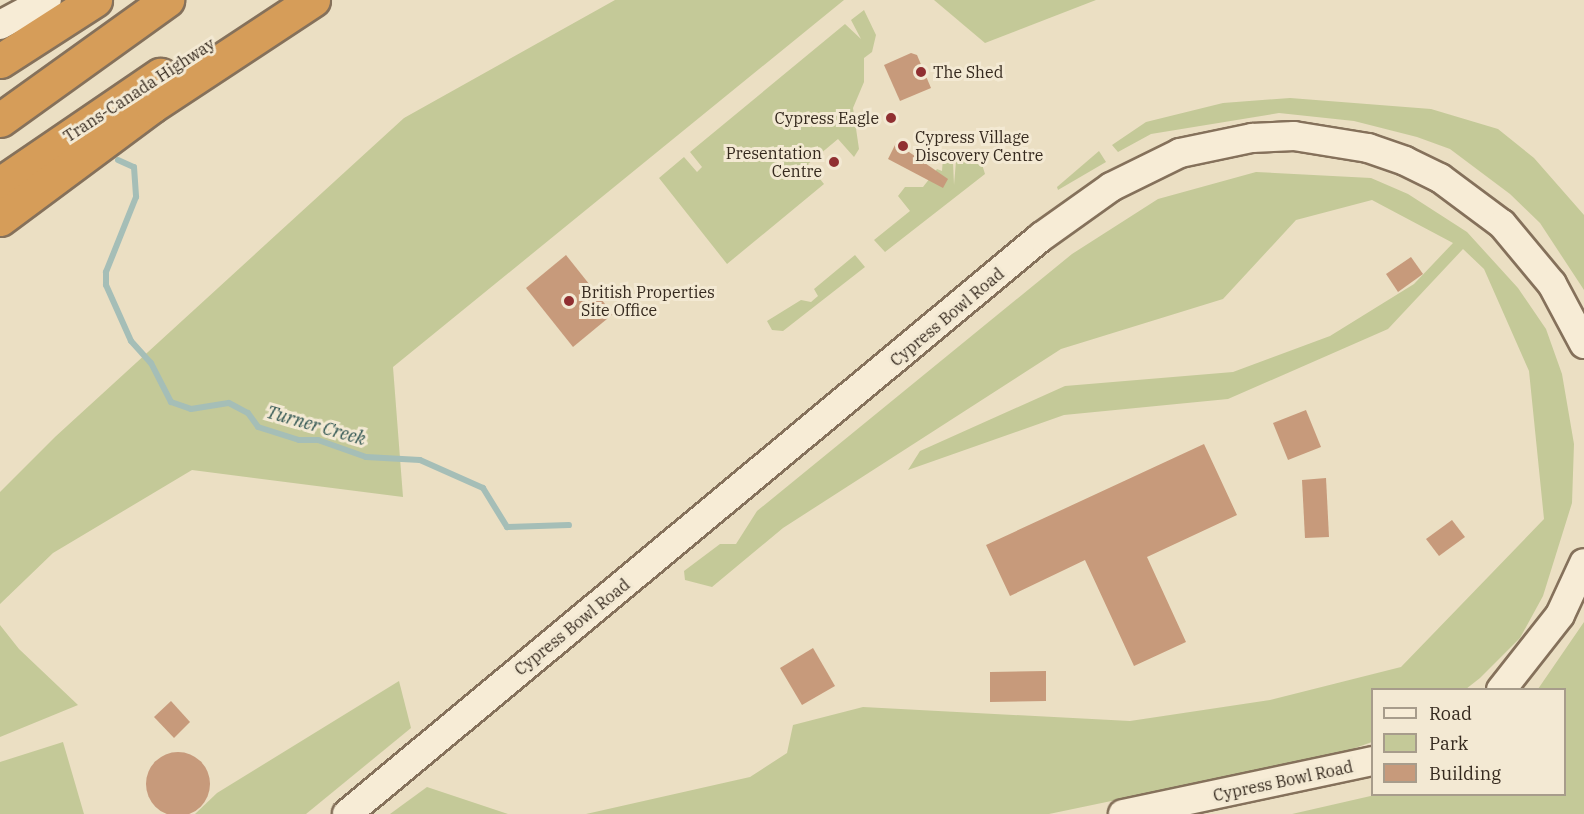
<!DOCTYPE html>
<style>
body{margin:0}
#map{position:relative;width:1584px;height:814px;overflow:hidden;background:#ebdfc3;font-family:"IBM Plex Serif",serif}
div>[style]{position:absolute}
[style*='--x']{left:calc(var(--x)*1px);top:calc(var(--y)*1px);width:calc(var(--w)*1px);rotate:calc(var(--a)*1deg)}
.green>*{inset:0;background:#c4c998}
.stream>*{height:6px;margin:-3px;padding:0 3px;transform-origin:3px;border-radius:3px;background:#a5beb7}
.building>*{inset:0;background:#c79a7b}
.round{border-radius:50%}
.roads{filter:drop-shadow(2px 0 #85715b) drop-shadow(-2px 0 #85715b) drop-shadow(0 2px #85715b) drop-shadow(0 -2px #85715b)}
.tertiary>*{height:28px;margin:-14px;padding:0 14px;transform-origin:14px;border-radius:14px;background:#f7ecd6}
.motorway>*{height:33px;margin:-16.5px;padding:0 16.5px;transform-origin:16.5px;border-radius:16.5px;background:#d69d59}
.dots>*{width:16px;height:16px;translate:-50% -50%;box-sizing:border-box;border:3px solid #f3e9d3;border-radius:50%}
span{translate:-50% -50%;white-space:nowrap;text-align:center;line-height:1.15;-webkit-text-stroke:6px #f3e9d3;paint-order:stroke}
.poi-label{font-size:16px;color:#35291e}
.left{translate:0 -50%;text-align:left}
.right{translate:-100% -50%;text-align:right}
.street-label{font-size:16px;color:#35291e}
.water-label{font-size:18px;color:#2f5451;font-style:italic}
.legend{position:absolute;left:1371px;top:688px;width:195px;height:108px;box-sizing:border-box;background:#f3e9d3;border:2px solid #a79c8b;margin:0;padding:8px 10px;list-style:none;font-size:18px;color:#35291e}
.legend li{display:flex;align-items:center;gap:12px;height:30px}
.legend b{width:30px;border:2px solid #a79c8b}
</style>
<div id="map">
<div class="green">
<i style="clip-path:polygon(615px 0,844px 0,393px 367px,403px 497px,192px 470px,53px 553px,0 604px,0 492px,55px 437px,404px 118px)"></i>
<i style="clip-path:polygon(934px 0,1096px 0,985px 43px)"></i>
<i style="clip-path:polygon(864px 10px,876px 35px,872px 52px,864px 58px,864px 82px,853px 108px,859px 149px,854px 157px,838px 139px,808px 164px,824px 184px,727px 264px,659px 178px,684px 157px,697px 172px,702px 167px,690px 152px,845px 24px,861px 39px,851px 20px)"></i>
<i style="clip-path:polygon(1290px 98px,1431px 109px,1498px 129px,1534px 158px,1584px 215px,1584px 290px,1540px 223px,1510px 194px,1450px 149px,1417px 137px,1354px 121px,1279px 113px,1151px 134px,1118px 152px,1112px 145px,1146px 122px,1223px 103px)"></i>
<i style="clip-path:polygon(1099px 151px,1106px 162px,1058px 190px,1057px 187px)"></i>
<i style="clip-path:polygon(964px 152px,981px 161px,985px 174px,885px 252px,874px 240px,910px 211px,898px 196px,905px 187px,923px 187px,937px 169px,942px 171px,943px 158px,953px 162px,954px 185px,956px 161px)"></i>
<i style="clip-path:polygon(1256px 172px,1371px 178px,1408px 194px,1467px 232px,1518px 288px,1546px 329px,1562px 374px,1574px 444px,1572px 503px,1543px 596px,1520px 638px,1480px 678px,1466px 689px,1372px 690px,1372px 742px,1341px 753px,1049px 814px,586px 814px,750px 777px,787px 753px,793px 725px,863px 707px,1130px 721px,1270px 700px,1401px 667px,1544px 519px,1529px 371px,1484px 269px,1463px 249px,1388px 329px,1228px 399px,1064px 415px,908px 470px,920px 451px,1065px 386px,1233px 372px,1330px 336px,1414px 284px,1453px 243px,1372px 200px,1296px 220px,1223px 299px,1061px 349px,783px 528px,712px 587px,685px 580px,684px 571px,720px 544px,736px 544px,757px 511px,1072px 254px,1158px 199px)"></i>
<i style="clip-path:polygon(855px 255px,865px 267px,783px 331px,772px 330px,767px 321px,801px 300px,811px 302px,818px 296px,814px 289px)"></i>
<i style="clip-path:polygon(1584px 622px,1584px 814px,1292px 814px,1375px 795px,1564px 794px,1564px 690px,1538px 689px)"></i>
<i style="clip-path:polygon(0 625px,19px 649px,78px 705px,0 737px)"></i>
<i style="clip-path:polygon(399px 681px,411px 728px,306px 814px,195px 814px,217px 793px)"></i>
<i style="clip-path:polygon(63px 742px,84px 814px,0 814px,0 762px)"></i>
<i style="clip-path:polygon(427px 787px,508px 814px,390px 814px)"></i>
</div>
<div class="stream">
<i style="--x:118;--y:160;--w:17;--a:24"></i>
<i style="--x:134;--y:167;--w:30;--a:86"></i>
<i style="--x:136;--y:197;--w:81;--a:111.8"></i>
<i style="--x:106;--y:272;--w:13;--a:90"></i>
<i style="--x:106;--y:285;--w:61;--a:65.9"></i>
<i style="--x:131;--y:341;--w:30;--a:48"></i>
<i style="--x:151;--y:363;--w:44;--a:62.9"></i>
<i style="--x:171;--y:402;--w:21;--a:19"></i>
<i style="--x:191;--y:409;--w:38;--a:-9"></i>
<i style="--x:229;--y:403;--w:21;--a:28"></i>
<i style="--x:248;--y:413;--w:17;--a:54"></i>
<i style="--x:258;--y:427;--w:43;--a:17.6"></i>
<i style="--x:299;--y:440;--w:19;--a:0"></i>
<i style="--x:318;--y:440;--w:51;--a:19.5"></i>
<i style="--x:366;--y:457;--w:54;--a:3.2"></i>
<i style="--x:420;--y:460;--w:69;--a:24"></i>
<i style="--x:483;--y:488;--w:46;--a:58.4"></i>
<i style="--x:507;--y:527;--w:62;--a:-1.8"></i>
</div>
<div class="building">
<i style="clip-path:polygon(911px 53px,917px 55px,931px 88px,900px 101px,884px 65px)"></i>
<i style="clip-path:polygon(896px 143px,948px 179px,943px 188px,888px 159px)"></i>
<i style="clip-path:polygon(566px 255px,613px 314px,573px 347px,526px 288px)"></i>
<i style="clip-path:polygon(1411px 257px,1423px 274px,1398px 292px,1386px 274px)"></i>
<i style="clip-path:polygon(1306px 410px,1321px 447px,1288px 460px,1273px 423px)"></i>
<i style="clip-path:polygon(1204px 444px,1237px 515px,1147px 557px,1186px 642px,1134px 666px,1085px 560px,1010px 596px,986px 545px)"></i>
<i style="clip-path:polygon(1326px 478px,1329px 537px,1305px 538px,1302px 480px)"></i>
<i style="clip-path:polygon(1452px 520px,1465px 537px,1439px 556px,1426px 539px)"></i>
<i style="clip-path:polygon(813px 648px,835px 686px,802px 705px,780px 668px)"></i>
<i style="clip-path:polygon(1046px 671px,1046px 701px,990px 702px,990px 672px)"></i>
<i style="clip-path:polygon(171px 701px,190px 722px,174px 738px,154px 717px)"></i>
<i class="round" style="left:146px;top:752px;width:64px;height:64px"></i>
</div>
<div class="roads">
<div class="tertiary">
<i style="--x:0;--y:25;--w:53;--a:-28"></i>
<i style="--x:1501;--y:690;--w:95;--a:-51.8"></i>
<i style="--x:1560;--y:615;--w:57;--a:-65.2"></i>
<i style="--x:347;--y:814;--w:903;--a:-39.74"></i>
<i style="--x:1041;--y:237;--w:86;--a:-35.5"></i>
<i style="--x:1111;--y:187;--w:77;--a:-26.2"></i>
<i style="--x:1180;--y:153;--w:74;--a:-11.8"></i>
<i style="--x:1252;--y:138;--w:42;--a:-2.7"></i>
<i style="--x:1294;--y:136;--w:75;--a:9.2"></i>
<i style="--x:1368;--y:148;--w:39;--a:19"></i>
<i style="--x:1405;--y:161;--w:39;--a:26"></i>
<i style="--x:1440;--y:178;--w:77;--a:36.6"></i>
<i style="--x:1502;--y:224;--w:78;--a:50.2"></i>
<i style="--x:1552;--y:284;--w:68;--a:61.9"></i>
<i style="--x:1123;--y:814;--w:255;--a:-12"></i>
</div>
<div class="motorway">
<i style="--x:0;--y:61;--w:113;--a:-32.7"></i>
<i style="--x:0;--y:120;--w:206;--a:-35.7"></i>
<i style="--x:0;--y:184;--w:194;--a:-34.3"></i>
<i style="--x:0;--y:219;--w:189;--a:-36.6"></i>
<i style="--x:152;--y:106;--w:193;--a:-33.4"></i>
</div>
</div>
<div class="dots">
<i style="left:921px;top:72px;background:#902f31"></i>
<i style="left:891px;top:118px;background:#902f31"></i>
<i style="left:903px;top:146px;background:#902f31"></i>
<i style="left:834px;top:162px;background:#902f31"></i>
<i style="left:569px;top:301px;background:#902f31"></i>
</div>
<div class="poi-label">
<span class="left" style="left:933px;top:72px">The Shed</span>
<span class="right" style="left:879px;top:118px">Cypress Eagle</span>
<span class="left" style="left:915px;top:146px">Cypress Village<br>Discovery Centre</span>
<span class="right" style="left:822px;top:162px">Presentation<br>Centre</span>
<span class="left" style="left:581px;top:301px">British Properties<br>Site Office</span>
</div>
<div class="street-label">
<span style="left:139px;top:90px;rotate:-33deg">Trans-Canada Highway</span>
<span style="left:947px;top:317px;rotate:-40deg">Cypress Bowl Road</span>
<span style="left:572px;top:627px;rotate:-39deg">Cypress Bowl Road</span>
<span style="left:1283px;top:781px;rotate:-12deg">Cypress Bowl Road</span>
</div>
<div class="water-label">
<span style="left:316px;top:426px;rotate:16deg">Turner Creek</span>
</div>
<ul class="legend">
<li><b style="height:8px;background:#f7ecd6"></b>Road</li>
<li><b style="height:16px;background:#c4c998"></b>Park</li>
<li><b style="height:16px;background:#c79a7b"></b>Building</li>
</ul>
</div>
